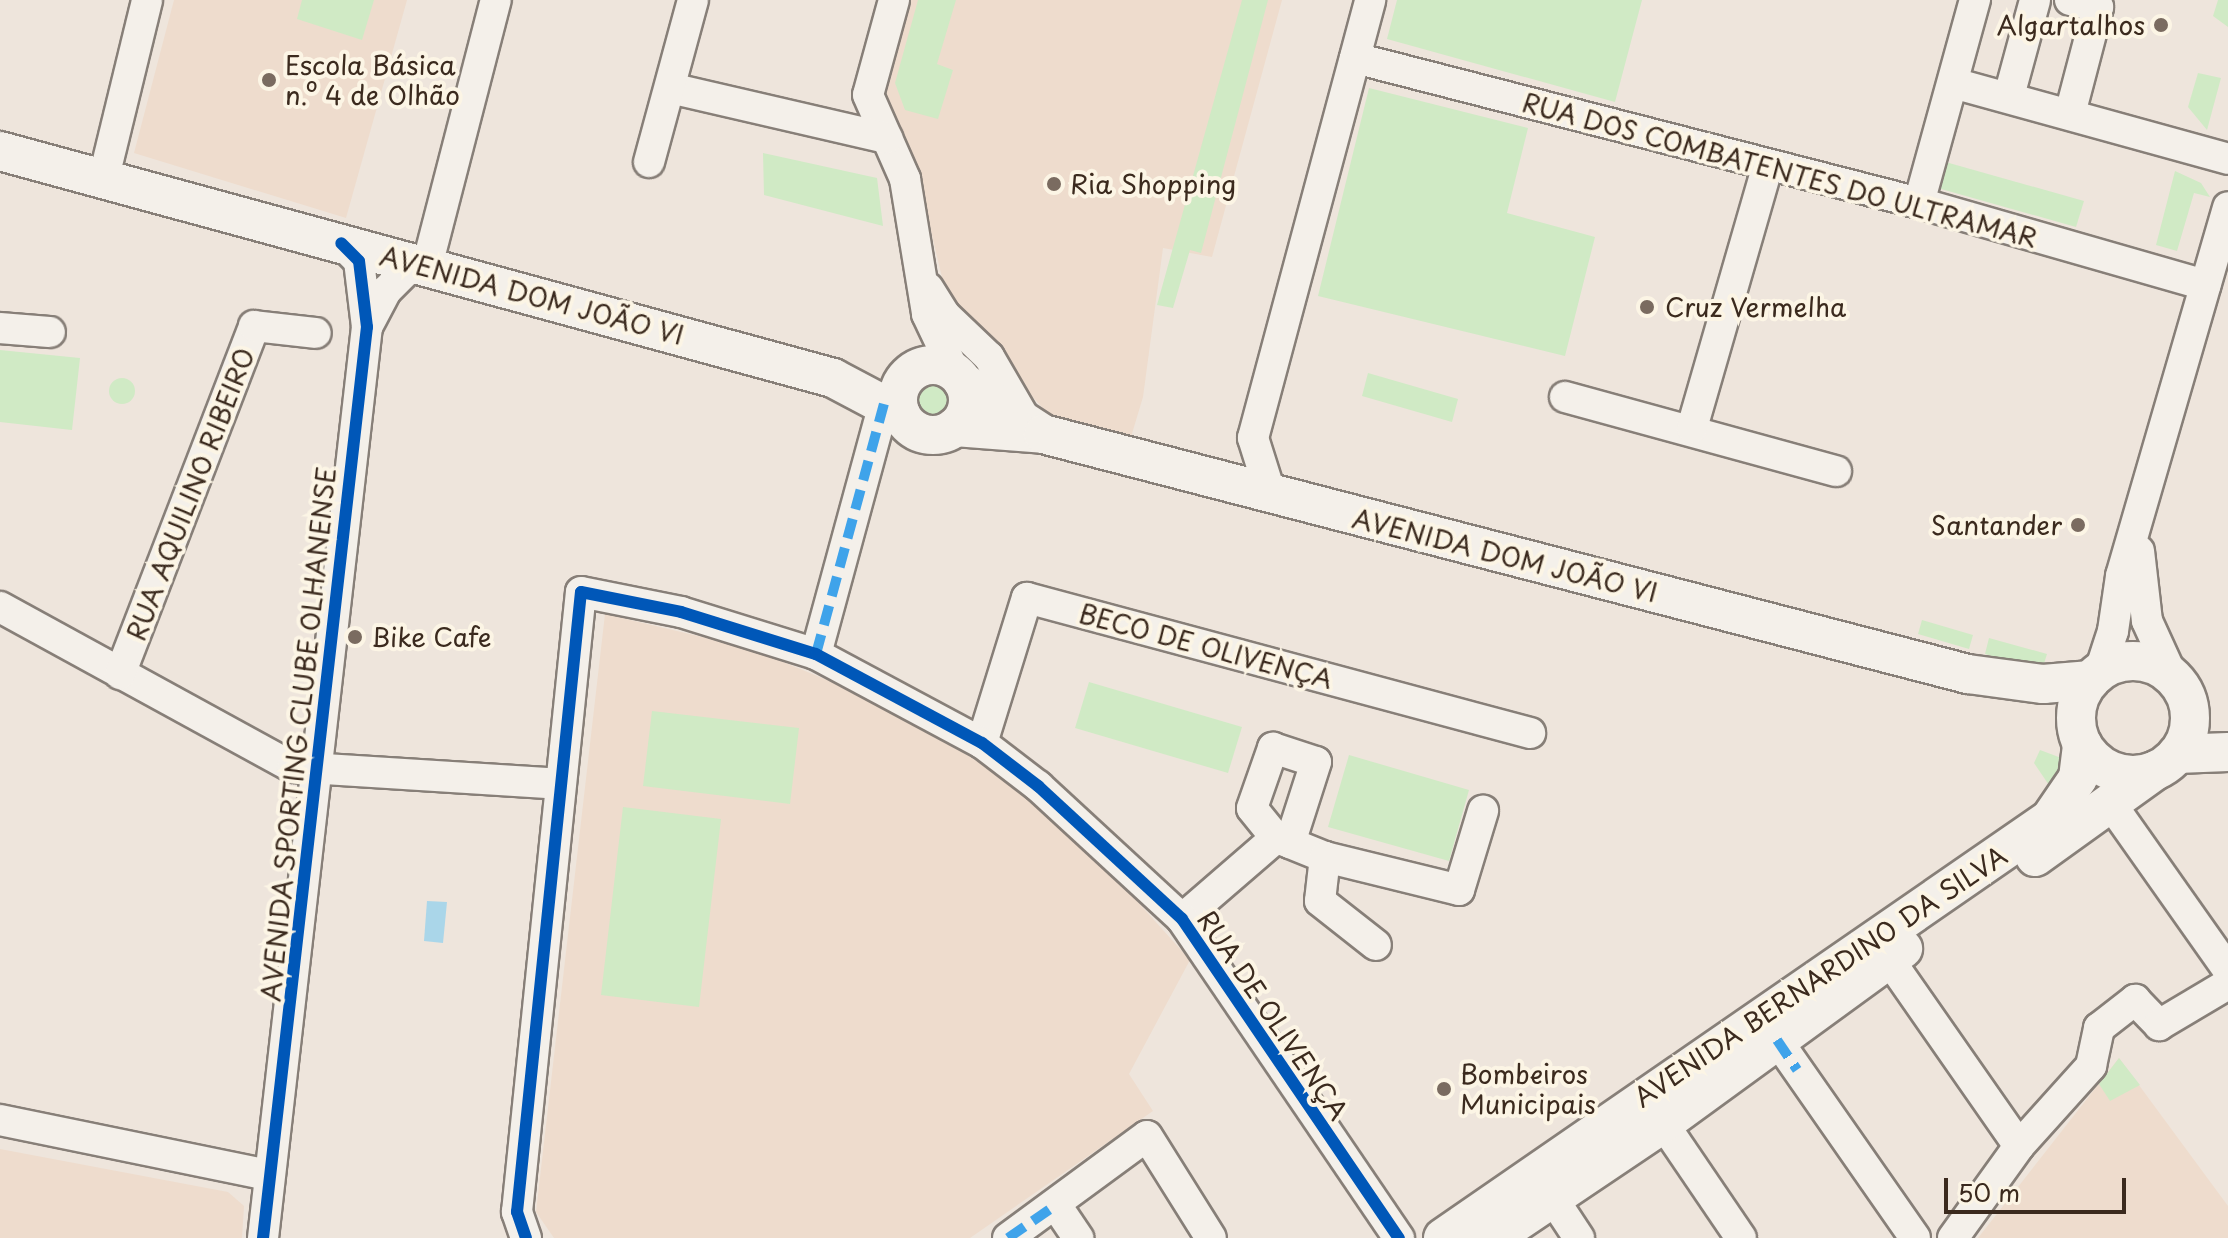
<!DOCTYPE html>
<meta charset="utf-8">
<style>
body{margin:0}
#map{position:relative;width:2228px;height:1238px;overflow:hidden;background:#eee5dc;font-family:"Playpen Sans",sans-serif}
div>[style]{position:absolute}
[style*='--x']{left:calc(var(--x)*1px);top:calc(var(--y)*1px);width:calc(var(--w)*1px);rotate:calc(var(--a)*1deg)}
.built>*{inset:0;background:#eedccd}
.green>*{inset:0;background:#d0eac5}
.round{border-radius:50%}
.water>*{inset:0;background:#aad6e9}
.roads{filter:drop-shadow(2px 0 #877f78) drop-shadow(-2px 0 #877f78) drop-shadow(0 2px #877f78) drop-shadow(0 -2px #877f78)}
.minor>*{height:30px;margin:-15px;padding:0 15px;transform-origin:15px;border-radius:15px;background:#f4f0ea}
.major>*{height:38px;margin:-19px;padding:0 19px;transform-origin:19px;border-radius:19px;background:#f4f0ea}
.major>.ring{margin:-19px;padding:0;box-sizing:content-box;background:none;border:38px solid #f4f0ea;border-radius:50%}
.quiet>*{height:10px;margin-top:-5px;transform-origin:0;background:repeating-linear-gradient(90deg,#3fa3ea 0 20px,transparent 0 30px)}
.cycleway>*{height:12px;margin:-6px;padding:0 6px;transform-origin:6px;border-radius:6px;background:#0057b8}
.dots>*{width:22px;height:22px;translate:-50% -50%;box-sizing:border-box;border:4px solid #fcf5e5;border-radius:50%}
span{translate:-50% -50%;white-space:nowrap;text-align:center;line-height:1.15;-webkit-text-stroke:8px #fcf5e5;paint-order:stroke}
.poi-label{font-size:26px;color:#3b2a1e}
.right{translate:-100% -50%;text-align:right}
.left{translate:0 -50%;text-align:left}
.street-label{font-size:26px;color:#3b2a1e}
.scale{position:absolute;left:1944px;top:1178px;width:182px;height:36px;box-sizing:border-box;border:4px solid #3b2a1e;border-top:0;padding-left:10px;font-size:24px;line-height:28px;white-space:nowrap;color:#3b2a1e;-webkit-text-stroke:6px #fcf5e5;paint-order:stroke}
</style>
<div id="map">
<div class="built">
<i style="clip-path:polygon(174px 0,407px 0,346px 218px,134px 153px)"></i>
<i style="clip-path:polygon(905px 0,1282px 0,1212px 257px,1163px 248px,1143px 397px,1128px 447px,1067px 435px,948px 303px,919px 180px,883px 86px)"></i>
<i style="clip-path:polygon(605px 614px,749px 648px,883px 703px,993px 771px,1091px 850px,1190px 960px,1129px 1074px,1153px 1111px,970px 1238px,554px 1238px,536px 1212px)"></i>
<i style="clip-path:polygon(2119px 1058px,2228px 1206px,2228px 1238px,1978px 1238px)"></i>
<i style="clip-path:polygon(0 1149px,228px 1192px,244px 1206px,242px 1238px,0 1238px)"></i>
</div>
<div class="green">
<i style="clip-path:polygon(302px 0,374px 0,362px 40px,297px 19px)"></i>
<i style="clip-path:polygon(918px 0,956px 0,937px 64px,953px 70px,938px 119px,905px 110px,895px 83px)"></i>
<i style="clip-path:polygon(1242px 0,1268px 0,1201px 253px,1190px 250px,1173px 308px,1157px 305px)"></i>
<i style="clip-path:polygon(1397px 0,1642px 0,1615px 102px,1387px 39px)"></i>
<i style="clip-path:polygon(2218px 0,2228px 0,2228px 27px,2213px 16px)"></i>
<i style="clip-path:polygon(2198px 73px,2221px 78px,2207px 130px,2188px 107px)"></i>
<i style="clip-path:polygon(1369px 88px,1528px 128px,1507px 213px,1595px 237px,1565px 356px,1318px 296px)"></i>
<i style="clip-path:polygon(763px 153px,877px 178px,883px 226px,764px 195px)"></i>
<i style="clip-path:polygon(1942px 161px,2084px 201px,2076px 227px,1934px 187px)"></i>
<i style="clip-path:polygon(2175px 171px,2201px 183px,2210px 197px,2194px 193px,2177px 251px,2156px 245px)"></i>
<i style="clip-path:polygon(0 350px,80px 358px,72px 430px,0 422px)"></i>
<i style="clip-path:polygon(1368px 373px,1458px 399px,1452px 422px,1362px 396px)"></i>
<i class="round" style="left:109px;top:378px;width:26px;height:26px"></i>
<i class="round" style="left:911px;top:378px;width:44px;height:44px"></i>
<i style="clip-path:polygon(1922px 620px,1973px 635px,1969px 649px,1918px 634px)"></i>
<i style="clip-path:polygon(1989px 638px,2047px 654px,2042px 670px,1985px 654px)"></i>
<i style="clip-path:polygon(1089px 682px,1242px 727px,1228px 773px,1075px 728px)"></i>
<i style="clip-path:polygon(652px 711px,799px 728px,790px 804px,643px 786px)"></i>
<i style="clip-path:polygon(2040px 750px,2064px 759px,2055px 794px,2034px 763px)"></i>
<i style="clip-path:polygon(1349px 755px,1469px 790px,1449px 861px,1328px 827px)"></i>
<i style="clip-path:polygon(623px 807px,721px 819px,699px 1007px,601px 995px)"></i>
<i style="clip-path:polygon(2119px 1058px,2140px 1085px,2110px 1101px,2099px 1084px)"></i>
</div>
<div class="water">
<i style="clip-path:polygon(427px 901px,447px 902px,443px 943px,424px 941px)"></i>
</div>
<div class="roads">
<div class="minor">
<i style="--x:894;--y:0;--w:98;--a:105.3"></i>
<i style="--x:868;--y:95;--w:92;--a:66.2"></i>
<i style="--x:905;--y:179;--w:137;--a:80.7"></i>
<i style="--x:927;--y:314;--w:65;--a:64.6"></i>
<i style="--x:2070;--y:0;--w:29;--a:14"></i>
<i style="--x:2098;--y:7;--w:111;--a:104.7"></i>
<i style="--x:1355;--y:58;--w:582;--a:14.42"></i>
<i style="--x:1919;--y:203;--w:298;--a:16"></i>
<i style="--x:1953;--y:83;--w:285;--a:15.4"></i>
<i style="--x:670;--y:88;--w:223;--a:13"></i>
<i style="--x:2009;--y:96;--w:99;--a:-74.8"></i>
<i style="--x:649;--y:162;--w:168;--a:-74.8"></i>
<i style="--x:104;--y:177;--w:182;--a:-76.3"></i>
<i style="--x:1919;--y:203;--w:211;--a:-74.6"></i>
<i style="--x:427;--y:266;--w:275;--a:-75.5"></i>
<i style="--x:928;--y:288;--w:31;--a:58"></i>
<i style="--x:944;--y:314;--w:62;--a:43.7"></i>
<i style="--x:989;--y:357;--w:72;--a:59.9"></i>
<i style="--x:367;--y:327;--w:41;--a:-62.2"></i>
<i style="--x:386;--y:291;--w:40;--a:-45"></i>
<i style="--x:0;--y:328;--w:50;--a:4.6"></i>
<i style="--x:1565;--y:397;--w:281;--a:15.3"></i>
<i style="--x:1692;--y:428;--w:274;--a:-73.9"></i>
<i style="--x:1271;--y:495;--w:60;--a:-107.5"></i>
<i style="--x:1253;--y:438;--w:453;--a:-75"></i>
<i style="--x:2139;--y:551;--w:70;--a:83.5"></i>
<i style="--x:2147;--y:621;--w:63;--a:65.5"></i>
<i style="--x:0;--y:607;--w:333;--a:28.7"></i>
<i style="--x:292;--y:767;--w:268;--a:3.6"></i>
<i style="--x:816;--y:654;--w:259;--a:-74.8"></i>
<i style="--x:2100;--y:671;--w:42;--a:-72"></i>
<i style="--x:2113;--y:631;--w:56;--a:-81.7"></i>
<i style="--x:2121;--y:576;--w:384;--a:-73.8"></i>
<i style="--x:120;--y:674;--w:373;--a:-68.9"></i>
<i style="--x:254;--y:326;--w:62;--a:6.4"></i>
<i style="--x:982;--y:743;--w:152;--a:-72.8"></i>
<i style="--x:1027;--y:598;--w:521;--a:15.02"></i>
<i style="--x:1273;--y:748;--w:45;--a:18"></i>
<i style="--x:1316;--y:762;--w:85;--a:107.8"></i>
<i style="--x:1290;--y:843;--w:15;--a:-160"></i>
<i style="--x:1276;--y:838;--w:38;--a:-129"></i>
<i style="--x:1252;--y:808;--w:64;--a:-70.7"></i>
<i style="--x:2111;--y:804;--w:203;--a:54.8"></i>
<i style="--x:1290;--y:843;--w:38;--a:22"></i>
<i style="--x:1325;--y:857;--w:138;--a:13.8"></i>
<i style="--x:1459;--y:890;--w:83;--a:-73.1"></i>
<i style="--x:1325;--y:857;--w:44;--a:96.5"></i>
<i style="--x:1320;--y:901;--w:71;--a:38.2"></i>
<i style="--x:1182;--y:919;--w:124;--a:-40.8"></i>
<i style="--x:1888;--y:958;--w:229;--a:55.1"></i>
<i style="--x:1777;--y:1040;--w:241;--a:55.1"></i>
<i style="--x:1652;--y:1107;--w:158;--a:55.8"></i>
<i style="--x:0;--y:1120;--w:275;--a:11.6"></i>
<i style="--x:1552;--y:1197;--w:49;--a:56.6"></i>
<i style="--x:1056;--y:1205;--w:40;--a:56"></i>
<i style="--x:263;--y:1238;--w:917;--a:-83.49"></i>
<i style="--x:367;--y:327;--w:66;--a:-96.9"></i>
<i style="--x:359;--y:261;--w:25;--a:-135"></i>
<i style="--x:526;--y:1238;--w:28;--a:-109"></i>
<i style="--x:517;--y:1212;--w:623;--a:-84.11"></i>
<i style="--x:581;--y:592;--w:102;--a:11.3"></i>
<i style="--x:681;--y:612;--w:141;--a:17.3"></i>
<i style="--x:816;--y:654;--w:188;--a:28.2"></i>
<i style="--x:982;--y:743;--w:71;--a:37.5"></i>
<i style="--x:1038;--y:786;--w:196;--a:42.7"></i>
<i style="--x:1182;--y:919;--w:386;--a:55.8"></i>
<i style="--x:1008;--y:1238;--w:172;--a:-36.3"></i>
<i style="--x:1147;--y:1136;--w:120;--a:57.9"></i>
<i style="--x:1953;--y:1238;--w:113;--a:-54.3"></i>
<i style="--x:2019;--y:1146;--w:108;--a:-48"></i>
<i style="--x:2091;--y:1066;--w:39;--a:-78"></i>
<i style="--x:2099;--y:1028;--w:46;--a:-37.9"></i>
<i style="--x:2135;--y:1000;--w:35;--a:46"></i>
<i style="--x:2159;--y:1025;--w:80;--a:-30.7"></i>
</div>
<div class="major">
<i style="--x:0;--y:151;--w:863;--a:15.24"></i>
<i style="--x:833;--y:378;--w:77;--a:27.9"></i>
<i class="ring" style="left:898px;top:365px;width:32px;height:32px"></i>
<i style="--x:963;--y:382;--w:95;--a:33"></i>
<i style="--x:955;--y:427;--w:88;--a:4.5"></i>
<i style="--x:1043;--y:434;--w:956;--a:14.55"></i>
<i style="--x:1968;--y:674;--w:76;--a:7.6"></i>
<i style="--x:2043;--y:684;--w:48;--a:-4.8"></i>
<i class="ring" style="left:2076px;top:661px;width:76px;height:76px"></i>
<i style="--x:2177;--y:754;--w:51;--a:-2.2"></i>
<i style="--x:2035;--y:857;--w:149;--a:-35.7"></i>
<i style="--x:1443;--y:1238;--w:738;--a:-34.62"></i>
<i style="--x:2050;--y:819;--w:50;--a:-55.7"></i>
<i style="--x:2078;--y:778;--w:34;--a:-83"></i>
<i style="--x:1493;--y:1238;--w:206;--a:-33.9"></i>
<i style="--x:1664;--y:1123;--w:296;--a:-36.1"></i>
</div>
</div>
<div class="quiet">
<i style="--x:816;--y:654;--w:259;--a:-74.8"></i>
<i style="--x:1777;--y:1040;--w:36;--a:56"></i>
<i style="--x:1008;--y:1238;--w:58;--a:-34.5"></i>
</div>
<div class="cycleway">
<i style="--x:263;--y:1238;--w:917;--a:-83.49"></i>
<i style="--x:367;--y:327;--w:66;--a:-96.9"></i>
<i style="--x:359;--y:261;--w:25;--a:-135"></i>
<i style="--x:526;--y:1238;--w:28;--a:-109"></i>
<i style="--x:517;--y:1212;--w:623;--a:-84.11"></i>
<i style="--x:581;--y:592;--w:102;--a:11.3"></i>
<i style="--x:681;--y:612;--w:141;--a:17.3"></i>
<i style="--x:816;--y:654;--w:188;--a:28.2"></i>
<i style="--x:982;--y:743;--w:71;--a:37.5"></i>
<i style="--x:1038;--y:786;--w:196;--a:42.7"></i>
<i style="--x:1182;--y:919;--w:386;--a:55.8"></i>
</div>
<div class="dots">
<i style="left:2161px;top:25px;background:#7a6b60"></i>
<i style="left:269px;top:80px;background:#7a6b60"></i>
<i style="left:1054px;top:184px;background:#7a6b60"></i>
<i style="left:1647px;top:307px;background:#7a6b60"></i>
<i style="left:2078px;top:525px;background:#7a6b60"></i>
<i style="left:355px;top:637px;background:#7a6b60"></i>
<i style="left:1444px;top:1089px;background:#7a6b60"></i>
</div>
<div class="poi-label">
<span class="right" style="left:2145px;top:25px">Algartalhos</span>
<span class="left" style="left:285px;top:80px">Escola Básica<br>n.º 4 de Olhão</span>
<span class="left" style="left:1070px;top:184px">Ria Shopping</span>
<span class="left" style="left:1665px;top:307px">Cruz Vermelha</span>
<span class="right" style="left:2062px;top:525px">Santander</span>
<span class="left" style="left:371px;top:637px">Bike Cafe</span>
<span class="left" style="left:1460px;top:1089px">Bombeiros<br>Municipais</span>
</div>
<div class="street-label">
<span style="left:1780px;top:170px;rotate:15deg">RUA DOS COMBATENTES DO ULTRAMAR</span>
<span style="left:532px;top:295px;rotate:15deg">AVENIDA DOM JOÃO VI</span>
<span style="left:190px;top:494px;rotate:-69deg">RUA AQUILINO RIBEIRO</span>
<span style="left:1505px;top:555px;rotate:14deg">AVENIDA DOM JOÃO VI</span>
<span style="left:1206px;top:646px;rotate:15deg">BECO DE OLIVENÇA</span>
<span style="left:298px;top:734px;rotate:-84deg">AVENIDA SPORTING CLUBE OLHANENSE</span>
<span style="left:1820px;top:976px;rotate:-34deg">AVENIDA BERNARDINO DA SILVA</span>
<span style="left:1273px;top:1015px;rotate:56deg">RUA DE OLIVENÇA</span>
</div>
<div class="scale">50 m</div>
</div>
